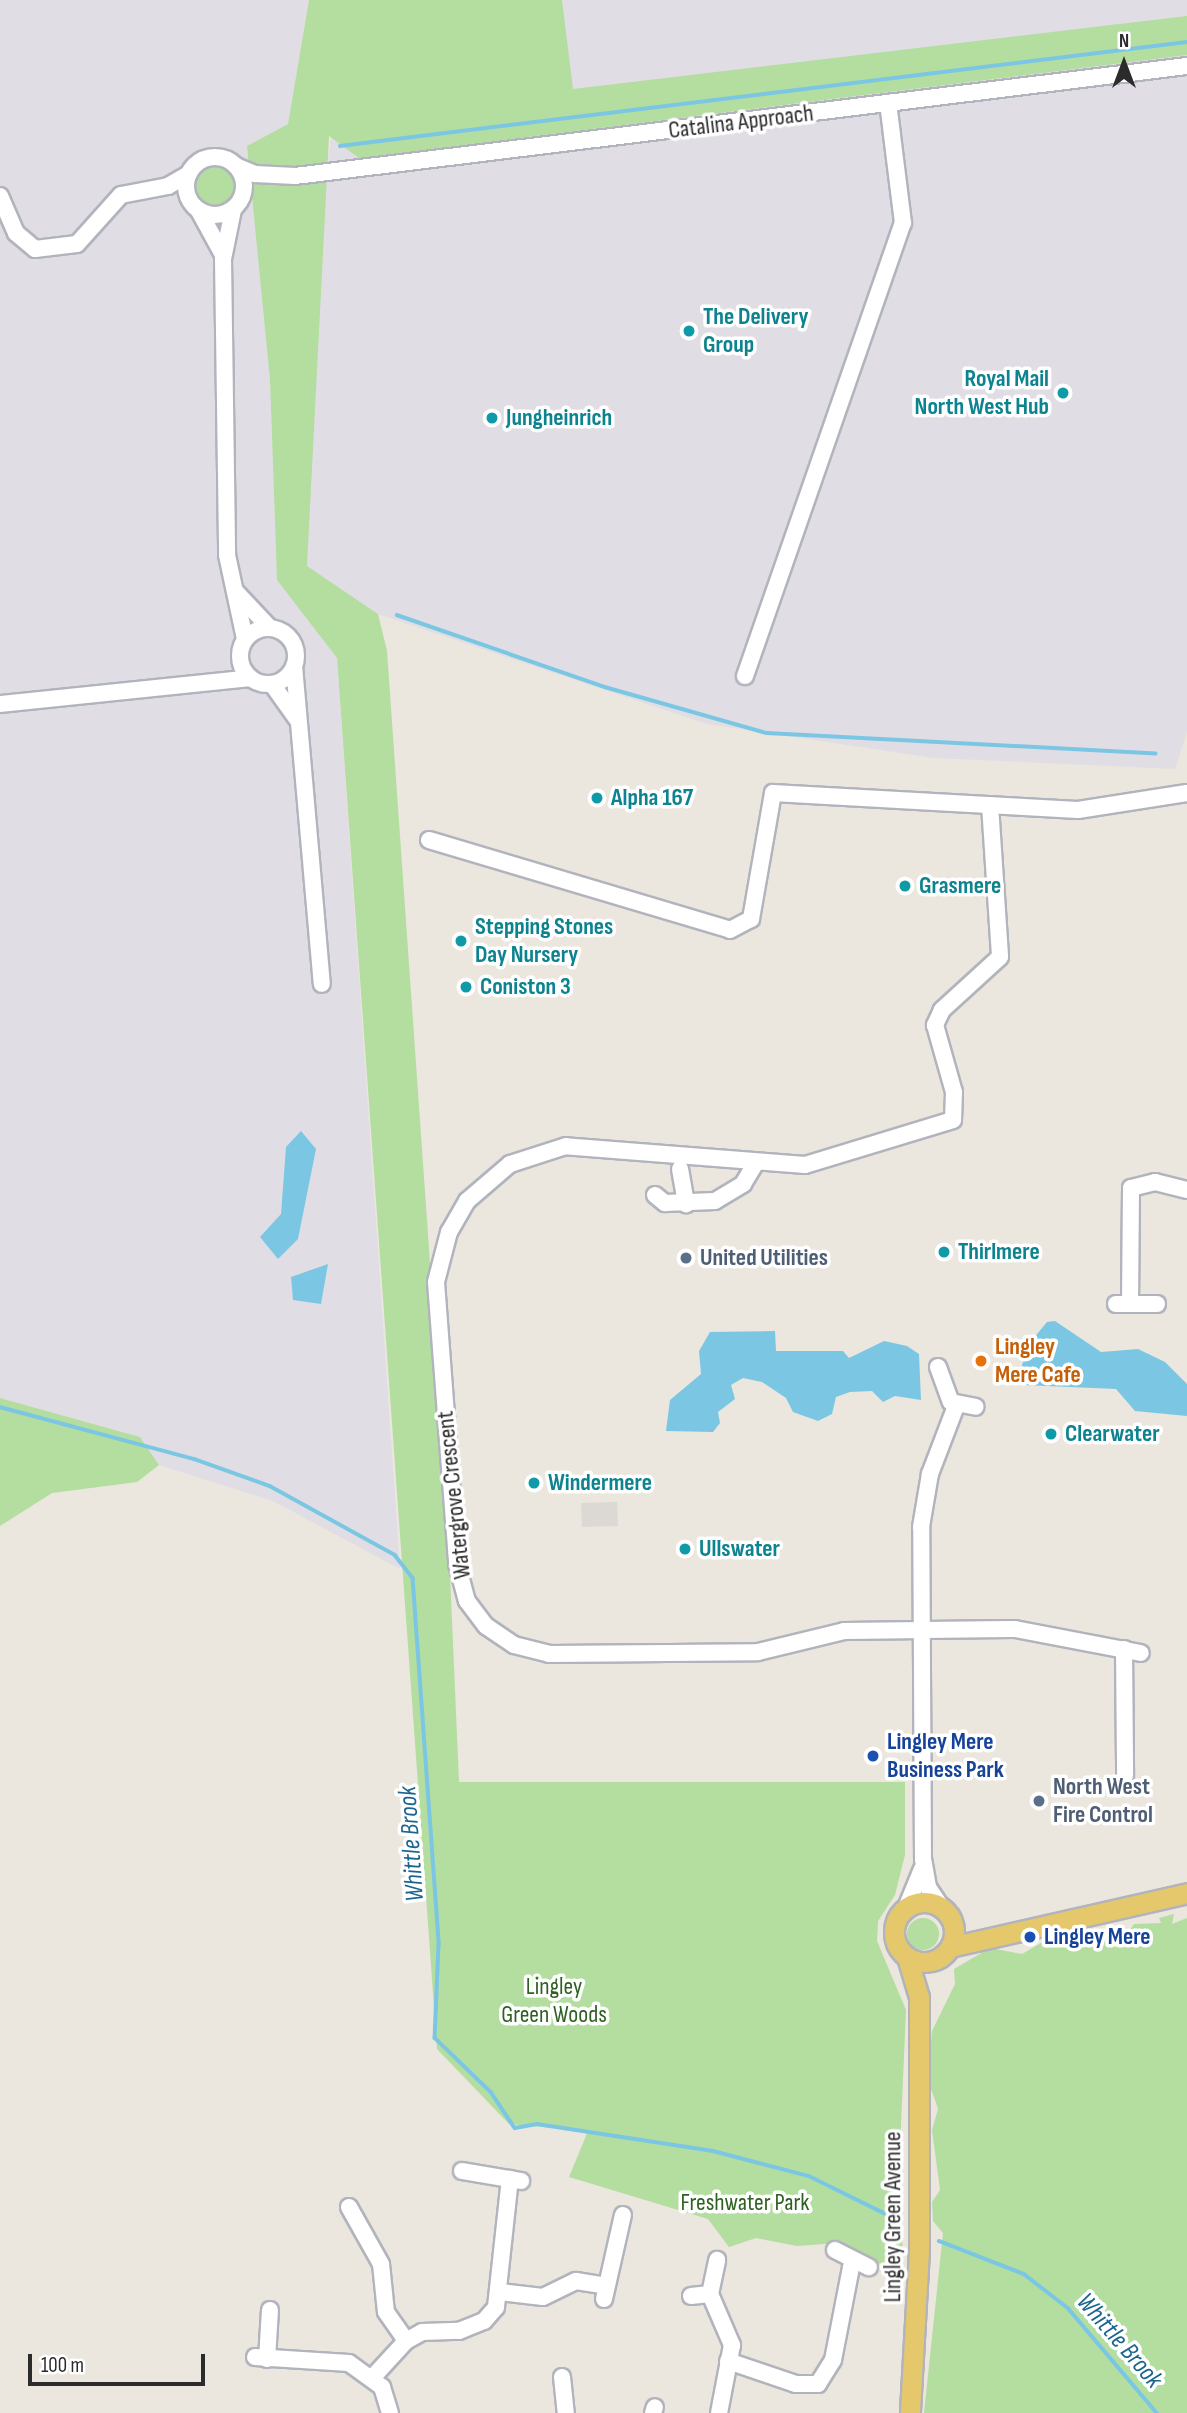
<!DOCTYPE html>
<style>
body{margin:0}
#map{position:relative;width:1187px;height:2413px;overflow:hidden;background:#ebe6de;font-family:"Sofia Sans Condensed",sans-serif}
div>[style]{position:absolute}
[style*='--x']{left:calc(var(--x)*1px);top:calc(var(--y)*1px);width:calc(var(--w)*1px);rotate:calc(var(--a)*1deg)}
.industrial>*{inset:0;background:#e0dee4}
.green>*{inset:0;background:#b4dda0}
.round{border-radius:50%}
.plaza>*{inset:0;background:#dcd9d5}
.water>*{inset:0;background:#7bc7e3}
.stream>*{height:3.5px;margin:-1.75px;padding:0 1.75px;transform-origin:1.75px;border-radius:1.75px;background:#7bc7e3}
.roads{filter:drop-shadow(2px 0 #b2b4bd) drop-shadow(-2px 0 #b2b4bd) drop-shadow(0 2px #b2b4bd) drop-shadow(0 -2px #b2b4bd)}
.minor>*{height:16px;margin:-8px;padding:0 8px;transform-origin:8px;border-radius:8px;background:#fff}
.minor>.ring{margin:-8px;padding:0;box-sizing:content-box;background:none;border:16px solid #fff;border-radius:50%}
.major>*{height:19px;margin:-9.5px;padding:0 9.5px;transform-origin:9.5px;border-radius:9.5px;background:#e4c86b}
.major>.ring{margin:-9.5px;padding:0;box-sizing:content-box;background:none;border:19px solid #e4c86b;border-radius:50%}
.dots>*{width:19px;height:19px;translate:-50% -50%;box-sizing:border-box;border:4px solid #fff;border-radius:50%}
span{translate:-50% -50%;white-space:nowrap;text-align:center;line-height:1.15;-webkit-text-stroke:7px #fff;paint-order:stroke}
.street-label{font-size:24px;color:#2b2b2b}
.culture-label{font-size:24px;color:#0d838f;font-weight:700}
.left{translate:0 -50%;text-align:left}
.right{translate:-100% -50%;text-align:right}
.service-label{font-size:24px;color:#4e5e75;font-weight:700}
.food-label{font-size:24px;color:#c56008;font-weight:700}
.transit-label{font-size:24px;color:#164399;font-weight:700}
.park-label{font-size:24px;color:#2e6121}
.water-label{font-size:26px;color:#1a668f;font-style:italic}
.north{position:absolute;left:1089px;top:28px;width:70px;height:70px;-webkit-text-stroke:5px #fff;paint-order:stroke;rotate:0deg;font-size:19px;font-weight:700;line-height:28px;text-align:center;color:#2b2b2b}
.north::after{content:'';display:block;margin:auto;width:24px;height:32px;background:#2b2b2b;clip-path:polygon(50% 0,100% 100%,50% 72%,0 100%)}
.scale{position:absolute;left:28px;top:2354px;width:177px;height:32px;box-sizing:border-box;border:4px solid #2b2b2b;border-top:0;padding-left:9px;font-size:21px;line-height:24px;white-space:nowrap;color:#2b2b2b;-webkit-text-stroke:5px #fff;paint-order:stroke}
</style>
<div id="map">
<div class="industrial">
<i style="clip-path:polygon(0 0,309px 0,288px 124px,247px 146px,270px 380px,277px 579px,337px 658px,400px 1569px,273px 1501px,159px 1465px,140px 1437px,0 1398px)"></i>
<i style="clip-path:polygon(350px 0,1187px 0,1187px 732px,1175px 769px,934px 758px,707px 724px,378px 614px,307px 566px,319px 225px)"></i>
</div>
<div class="green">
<i style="clip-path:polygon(309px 0,562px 0,573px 89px,1187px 16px,1187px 55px,359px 158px,329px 136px,307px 566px,378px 614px,387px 651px,447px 1505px,459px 1782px,905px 1782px,905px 1855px,895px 1895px,878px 1921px,877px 1941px,906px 2010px,898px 2194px,887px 2219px,902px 2226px,903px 2275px,837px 2243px,797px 2246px,756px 2238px,729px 2247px,708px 2219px,569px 2177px,588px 2131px,509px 2124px,437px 2049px,337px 658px,277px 580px,270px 380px,247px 146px,288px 124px)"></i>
<i class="round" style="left:193px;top:165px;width:44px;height:44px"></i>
<i style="clip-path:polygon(0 1398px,140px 1437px,159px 1465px,137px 1482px,52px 1493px,0 1526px)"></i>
<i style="clip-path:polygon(1174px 1914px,1172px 1924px,1187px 1918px,1187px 2413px,924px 2413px,943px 2233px,933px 2221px,932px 2202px,940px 2190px,932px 2130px,938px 2109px,928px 2080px,932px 2031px,955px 1984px,954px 1969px,990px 1948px,1022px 1954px,1041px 1943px,1060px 1946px,1069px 1938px,1127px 1934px,1134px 1924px,1161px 1923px,1159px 1918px)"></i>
<i class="round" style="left:907px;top:1918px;width:32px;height:32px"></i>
</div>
<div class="plaza">
<i style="clip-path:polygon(611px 1477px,611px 1492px,576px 1493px,575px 1478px)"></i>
<i style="clip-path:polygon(617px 1502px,618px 1526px,582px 1527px,581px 1503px)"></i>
</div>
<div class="water">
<i style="clip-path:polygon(301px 1131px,316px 1149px,298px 1239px,278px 1259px,260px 1237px,281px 1214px,286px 1147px)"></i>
<i style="clip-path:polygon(328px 1264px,321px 1304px,293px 1300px,291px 1277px)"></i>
<i style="clip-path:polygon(1055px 1321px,1101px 1352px,1138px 1349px,1165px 1362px,1187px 1384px,1187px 1416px,1135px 1411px,1116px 1389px,1024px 1385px,1022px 1365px,1032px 1340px,1047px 1322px)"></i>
<i style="clip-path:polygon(775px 1331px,776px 1351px,843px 1351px,849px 1358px,884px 1341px,907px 1346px,919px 1354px,921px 1400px,895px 1396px,883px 1402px,872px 1391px,850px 1392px,836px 1397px,832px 1414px,818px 1421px,793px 1412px,786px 1398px,762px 1382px,743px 1378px,731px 1385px,735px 1399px,718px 1412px,720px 1423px,713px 1432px,666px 1431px,670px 1400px,701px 1374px,699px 1351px,710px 1332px)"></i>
</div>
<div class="stream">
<i style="--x:340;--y:146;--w:853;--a:-7"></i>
<i style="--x:397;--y:615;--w:220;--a:19.1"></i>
<i style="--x:605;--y:687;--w:168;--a:15.9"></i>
<i style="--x:767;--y:733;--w:389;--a:3"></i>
<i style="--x:0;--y:1407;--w:201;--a:15"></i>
<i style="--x:194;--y:1459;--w:81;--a:19.6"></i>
<i style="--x:270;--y:1486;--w:143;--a:28.9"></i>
<i style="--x:395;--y:1555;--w:29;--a:52"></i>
<i style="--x:413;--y:1578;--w:367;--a:85.9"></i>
<i style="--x:439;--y:1944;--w:94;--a:92.4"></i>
<i style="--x:435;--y:2038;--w:78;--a:44"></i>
<i style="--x:491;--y:2092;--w:43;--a:56.3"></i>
<i style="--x:515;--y:2128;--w:22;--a:-10"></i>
<i style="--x:537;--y:2124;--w:178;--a:8.7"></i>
<i style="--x:713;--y:2151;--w:99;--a:14.6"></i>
<i style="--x:809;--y:2176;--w:102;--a:26.3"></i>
<i style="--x:939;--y:2241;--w:91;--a:21.2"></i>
<i style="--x:1024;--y:2274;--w:56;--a:37.7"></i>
<i style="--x:1068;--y:2308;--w:138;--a:49.7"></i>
</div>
<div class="roads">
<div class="minor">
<i class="ring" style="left:186px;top:157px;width:42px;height:42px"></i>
<i style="--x:236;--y:166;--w:21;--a:23"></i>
<i style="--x:255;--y:174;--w:40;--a:2.9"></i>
<i style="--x:295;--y:176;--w:899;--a:-7.03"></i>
<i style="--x:0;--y:196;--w:40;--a:66.6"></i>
<i style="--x:16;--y:233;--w:25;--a:40"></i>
<i style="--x:35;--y:249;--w:42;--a:-6.8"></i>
<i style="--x:77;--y:244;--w:66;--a:-48.1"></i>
<i style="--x:121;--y:195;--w:48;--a:-10.8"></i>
<i style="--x:168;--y:186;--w:24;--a:-30"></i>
<i style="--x:233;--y:210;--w:50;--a:101.5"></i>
<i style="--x:223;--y:259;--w:296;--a:89.2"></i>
<i style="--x:227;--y:555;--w:86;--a:77.9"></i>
<i style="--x:199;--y:211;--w:48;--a:61.3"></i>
<i style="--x:236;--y:592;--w:48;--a:46.7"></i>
<i class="ring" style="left:240px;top:628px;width:40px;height:40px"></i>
<i style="--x:294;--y:666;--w:319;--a:85"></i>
<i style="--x:745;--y:676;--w:480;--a:-70.8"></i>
<i style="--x:903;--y:223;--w:121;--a:-97.1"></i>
<i style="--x:272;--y:684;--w:43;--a:54.5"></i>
<i style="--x:0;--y:704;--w:251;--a:-5.9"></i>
<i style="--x:990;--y:805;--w:152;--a:86.2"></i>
<i style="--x:1000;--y:957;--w:79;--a:137.6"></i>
<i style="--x:942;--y:1010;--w:17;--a:115"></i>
<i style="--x:935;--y:1025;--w:70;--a:74.2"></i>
<i style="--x:954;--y:1092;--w:28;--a:92"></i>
<i style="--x:953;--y:1120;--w:155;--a:163.1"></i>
<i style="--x:805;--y:1165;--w:240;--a:-175.5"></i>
<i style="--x:566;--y:1146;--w:59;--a:162.2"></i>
<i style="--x:510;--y:1164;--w:57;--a:139.3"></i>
<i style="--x:467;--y:1201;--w:36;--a:120"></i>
<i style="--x:449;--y:1232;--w:52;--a:104.6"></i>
<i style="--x:436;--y:1282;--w:283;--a:85.7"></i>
<i style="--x:457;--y:1564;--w:38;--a:75"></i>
<i style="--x:467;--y:1601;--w:31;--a:53"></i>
<i style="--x:486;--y:1626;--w:34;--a:34"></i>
<i style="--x:514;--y:1645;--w:36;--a:14"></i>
<i style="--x:549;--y:1654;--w:209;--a:-0.5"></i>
<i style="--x:758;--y:1652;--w:89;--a:-13.7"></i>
<i style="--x:844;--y:1631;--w:171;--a:-0.7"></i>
<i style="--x:1015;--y:1629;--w:128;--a:10.8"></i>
<i style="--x:429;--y:840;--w:314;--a:16.6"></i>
<i style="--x:730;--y:930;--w:24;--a:-28"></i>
<i style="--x:751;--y:919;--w:128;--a:-80.1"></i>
<i style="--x:773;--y:793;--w:305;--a:3.2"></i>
<i style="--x:1078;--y:810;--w:110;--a:-8.9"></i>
<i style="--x:680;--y:1169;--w:36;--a:80"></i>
<i style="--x:655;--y:1195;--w:13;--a:39"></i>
<i style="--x:665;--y:1203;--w:50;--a:-2.3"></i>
<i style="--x:715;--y:1201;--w:33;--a:-31"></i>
<i style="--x:743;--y:1184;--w:23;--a:-59"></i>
<i style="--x:1116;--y:1304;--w:41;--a:0"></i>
<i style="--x:1130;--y:1304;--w:116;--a:-89.5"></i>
<i style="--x:1131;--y:1188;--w:25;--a:-14"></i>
<i style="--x:1155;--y:1182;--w:33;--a:14"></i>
<i style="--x:938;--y:1367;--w:37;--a:70"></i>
<i style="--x:951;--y:1402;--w:25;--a:11"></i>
<i style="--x:1124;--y:1649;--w:126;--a:89.5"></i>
<i style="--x:906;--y:1908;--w:42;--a:-67.7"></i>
<i style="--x:942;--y:1908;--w:25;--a:-124"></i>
<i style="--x:928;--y:1887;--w:27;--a:-100"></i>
<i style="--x:923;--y:1860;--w:333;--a:-90.3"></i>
<i style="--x:921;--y:1527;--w:54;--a:-80.4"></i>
<i style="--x:930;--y:1474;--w:73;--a:-69.1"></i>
<i style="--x:462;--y:2171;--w:60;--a:9.6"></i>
<i style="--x:349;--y:2207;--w:65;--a:60.7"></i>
<i style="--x:381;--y:2264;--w:48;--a:84.1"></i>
<i style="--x:386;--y:2312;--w:35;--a:55"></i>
<i style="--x:835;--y:2250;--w:38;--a:27"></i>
<i style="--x:500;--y:2292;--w:43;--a:6.6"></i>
<i style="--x:543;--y:2297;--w:37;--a:-26"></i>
<i style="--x:576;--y:2281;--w:31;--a:9"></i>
<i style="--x:710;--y:2294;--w:56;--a:66.7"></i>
<i style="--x:732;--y:2345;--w:69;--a:100.8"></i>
<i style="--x:691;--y:2296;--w:19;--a:-6"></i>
<i style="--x:710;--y:2294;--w:35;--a:-78"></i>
<i style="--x:604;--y:2299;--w:86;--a:-77.3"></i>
<i style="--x:255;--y:2357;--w:94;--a:3.7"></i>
<i style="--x:349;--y:2363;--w:41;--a:36"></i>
<i style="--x:382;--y:2387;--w:27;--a:73"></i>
<i style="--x:267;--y:2359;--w:49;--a:-86.5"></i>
<i style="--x:728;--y:2361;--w:72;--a:18.7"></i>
<i style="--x:796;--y:2384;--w:22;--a:0"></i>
<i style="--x:818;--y:2384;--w:28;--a:-58"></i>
<i style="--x:833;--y:2360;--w:100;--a:-79"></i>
<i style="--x:373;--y:2377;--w:49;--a:-47.5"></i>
<i style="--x:406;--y:2341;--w:18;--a:-29"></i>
<i style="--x:422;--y:2332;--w:37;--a:-2"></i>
<i style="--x:459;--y:2331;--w:27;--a:-22"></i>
<i style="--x:484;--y:2321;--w:18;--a:-49"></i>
<i style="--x:496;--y:2307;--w:129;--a:-83.8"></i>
<i style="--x:562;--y:2377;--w:36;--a:84"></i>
<i style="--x:653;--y:2413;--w:6;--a:-72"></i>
</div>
<div class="major">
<i class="ring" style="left:894px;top:1902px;width:41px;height:41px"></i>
<i style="--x:950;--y:1947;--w:243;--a:-12.8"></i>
<i style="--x:907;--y:1957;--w:42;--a:73.3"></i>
<i style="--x:919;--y:1997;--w:253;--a:90"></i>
<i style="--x:919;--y:2250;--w:163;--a:93.2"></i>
</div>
</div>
<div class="dots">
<i style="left:689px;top:331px;background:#0f9aa8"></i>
<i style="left:1063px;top:393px;background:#0f9aa8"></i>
<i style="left:492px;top:418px;background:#0f9aa8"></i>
<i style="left:597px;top:798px;background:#0f9aa8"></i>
<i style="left:905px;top:886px;background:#0f9aa8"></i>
<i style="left:461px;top:941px;background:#0f9aa8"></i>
<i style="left:466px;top:987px;background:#0f9aa8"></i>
<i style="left:944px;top:1252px;background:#0f9aa8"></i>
<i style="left:686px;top:1258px;background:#5c6f8a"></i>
<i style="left:981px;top:1361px;background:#e8710a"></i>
<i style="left:1051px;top:1434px;background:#0f9aa8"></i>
<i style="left:534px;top:1483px;background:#0f9aa8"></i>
<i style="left:685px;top:1549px;background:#0f9aa8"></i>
<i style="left:873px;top:1756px;background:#1a4fb4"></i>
<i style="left:1039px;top:1801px;background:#5c6f8a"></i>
<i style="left:1030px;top:1937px;background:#1a4fb4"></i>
</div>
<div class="street-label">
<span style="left:741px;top:122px;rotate:-7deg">Catalina Approach</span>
<span style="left:454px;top:1495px;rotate:-96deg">Watergrove Crescent</span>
<span style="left:893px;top:2217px;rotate:-90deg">Lingley Green Avenue</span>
</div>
<div class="culture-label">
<span class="left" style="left:703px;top:331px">The Delivery<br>Group</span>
<span class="right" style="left:1049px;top:393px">Royal Mail<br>North West Hub</span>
<span class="left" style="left:506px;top:418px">Jungheinrich</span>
<span class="left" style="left:611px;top:798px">Alpha 167</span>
<span class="left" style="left:919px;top:886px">Grasmere</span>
<span class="left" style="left:475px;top:941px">Stepping Stones<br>Day Nursery</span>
<span class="left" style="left:480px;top:987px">Coniston 3</span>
<span class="left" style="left:958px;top:1252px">Thirlmere</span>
<span class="left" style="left:1065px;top:1434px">Clearwater</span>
<span class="left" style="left:548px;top:1483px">Windermere</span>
<span class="left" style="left:699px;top:1549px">Ullswater</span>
</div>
<div class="service-label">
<span class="left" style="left:700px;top:1258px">United Utilities</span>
<span class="left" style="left:1053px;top:1801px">North West<br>Fire Control</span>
</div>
<div class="food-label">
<span class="left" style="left:995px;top:1361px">Lingley<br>Mere Cafe</span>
</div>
<div class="transit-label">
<span class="left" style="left:887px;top:1756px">Lingley Mere<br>Business Park</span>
<span class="left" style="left:1044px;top:1937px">Lingley Mere</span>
</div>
<div class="park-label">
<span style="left:554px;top:2001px">Lingley<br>Green Woods</span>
<span style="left:745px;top:2203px">Freshwater Park</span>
</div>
<div class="water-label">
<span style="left:412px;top:1844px;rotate:-94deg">Whittle Brook</span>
<span style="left:1119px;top:2341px;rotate:49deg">Whittle Brook</span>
</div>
<div class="north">N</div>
<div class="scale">100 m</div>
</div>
